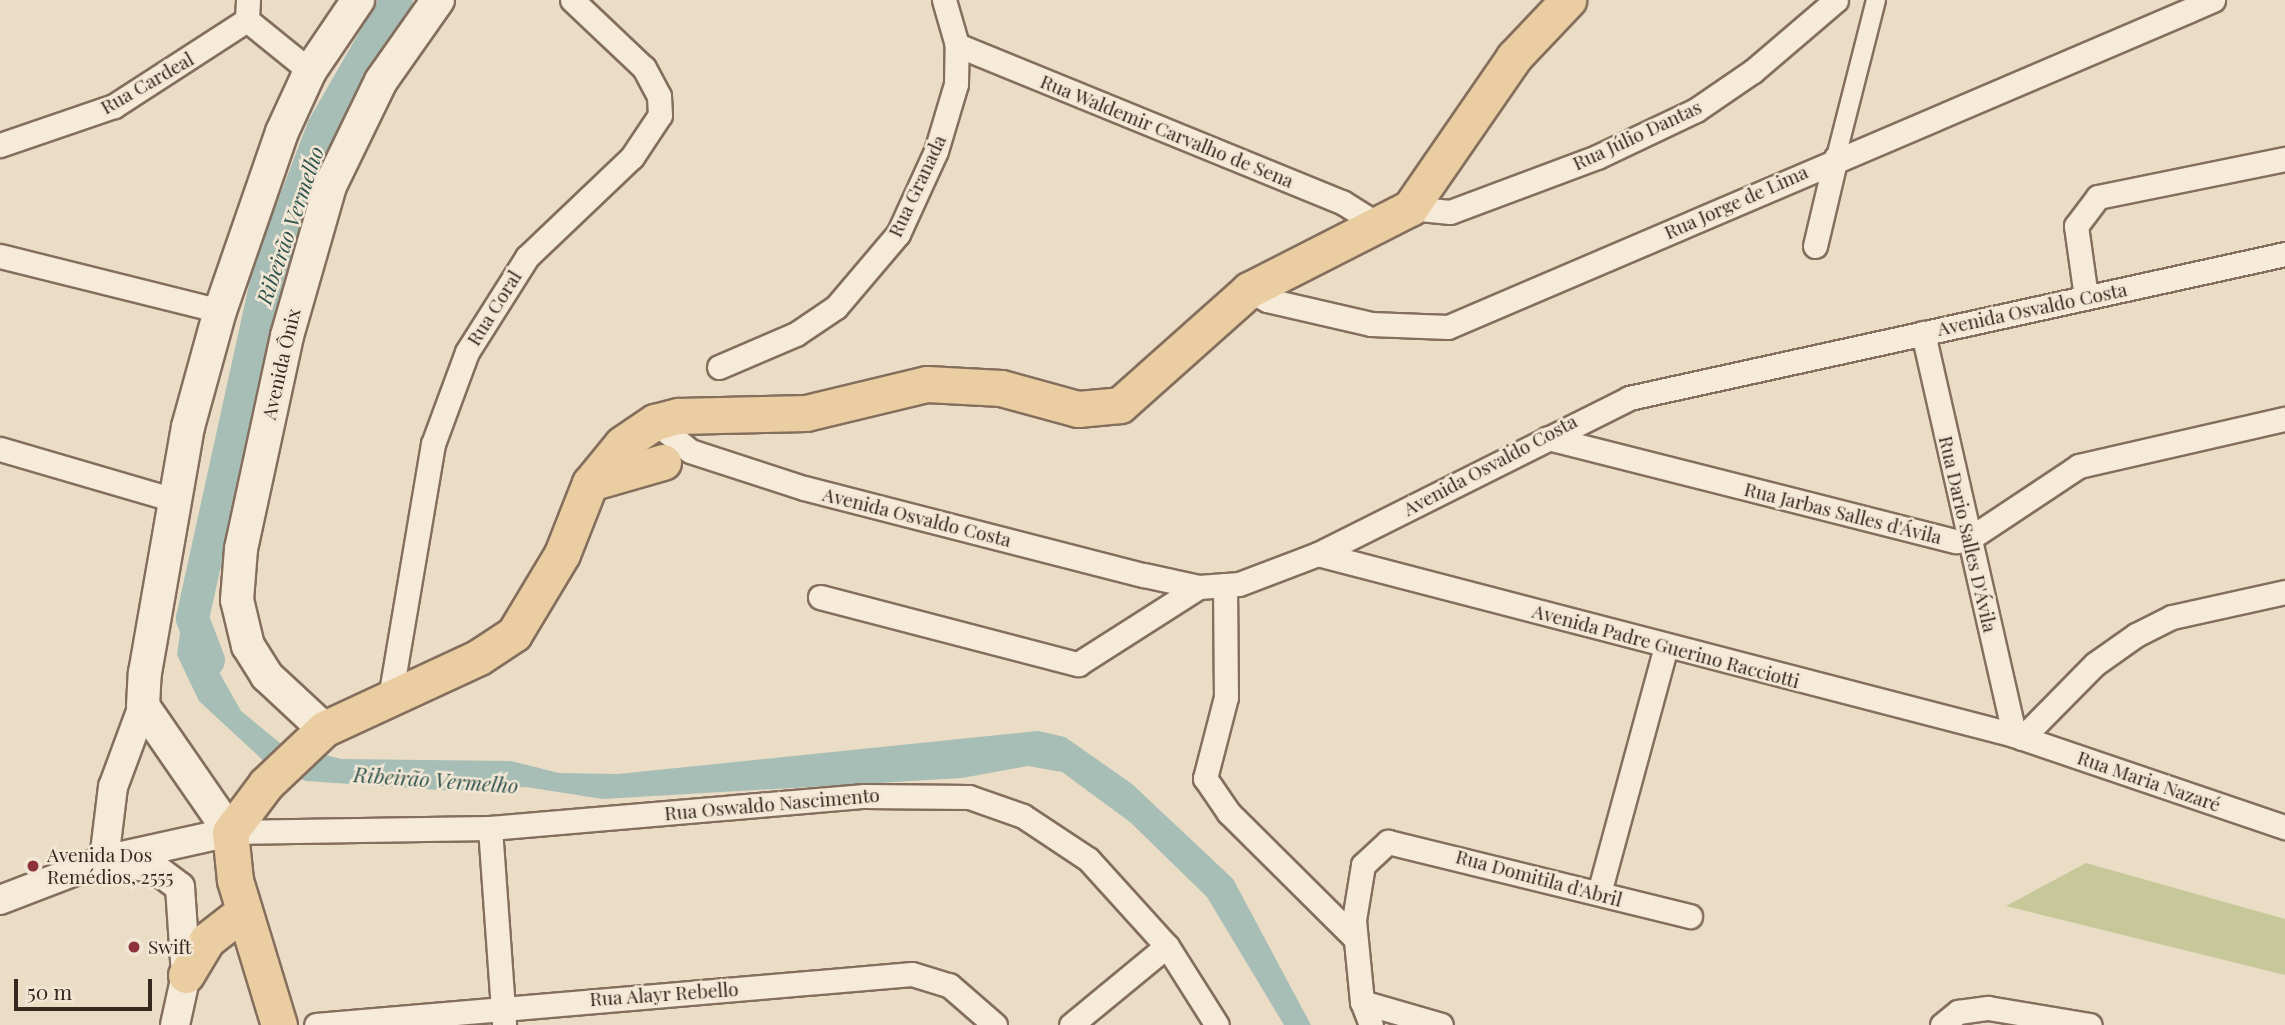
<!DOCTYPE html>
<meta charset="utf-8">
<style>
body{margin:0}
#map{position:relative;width:2285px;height:1025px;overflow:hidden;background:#eadcc5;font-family:"Playfair Display",serif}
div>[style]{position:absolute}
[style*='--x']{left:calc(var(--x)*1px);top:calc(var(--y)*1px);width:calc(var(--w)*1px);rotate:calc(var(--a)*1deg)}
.green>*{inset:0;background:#c6c89a}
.water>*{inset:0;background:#a6beb5}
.river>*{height:33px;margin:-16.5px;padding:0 16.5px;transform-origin:16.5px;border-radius:16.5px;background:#a6beb5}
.roads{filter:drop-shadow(2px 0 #846e5d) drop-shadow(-2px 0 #846e5d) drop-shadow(0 2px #846e5d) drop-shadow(0 -2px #846e5d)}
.pedestrian>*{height:18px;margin:-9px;padding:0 9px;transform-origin:9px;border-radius:9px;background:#f6ead8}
.minor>*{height:23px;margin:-11.5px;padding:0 11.5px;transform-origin:11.5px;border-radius:11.5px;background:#f6ead8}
.tertiary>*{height:28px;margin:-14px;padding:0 14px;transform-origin:14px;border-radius:14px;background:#f6ead8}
.secondary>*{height:32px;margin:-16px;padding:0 16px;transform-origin:16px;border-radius:16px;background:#f6ead8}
.primary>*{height:35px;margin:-17.5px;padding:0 17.5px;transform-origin:17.5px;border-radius:17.5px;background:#eacda0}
.dots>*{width:19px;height:19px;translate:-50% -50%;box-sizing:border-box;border:4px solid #f2e7d4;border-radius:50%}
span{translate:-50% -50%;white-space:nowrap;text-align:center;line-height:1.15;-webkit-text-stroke:5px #f2e7d4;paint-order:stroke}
.street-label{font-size:19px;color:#35281f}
.poi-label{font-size:19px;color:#35281f}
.left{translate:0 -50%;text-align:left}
.water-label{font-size:21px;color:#30544e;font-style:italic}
.scale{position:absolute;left:14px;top:979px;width:138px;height:32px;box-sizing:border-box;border:4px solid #35281f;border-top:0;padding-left:9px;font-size:21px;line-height:24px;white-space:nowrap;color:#35281f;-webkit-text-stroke:5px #f2e7d4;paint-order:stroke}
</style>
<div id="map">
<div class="green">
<i style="clip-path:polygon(2086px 863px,2285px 919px,2285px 975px,2006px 906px)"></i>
</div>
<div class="water">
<i style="clip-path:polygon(192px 618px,207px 630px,210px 656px,241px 711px,280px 743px,341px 759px,511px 761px,559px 773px,618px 774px,1038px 731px,1065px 737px,1132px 784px,1233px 879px,1311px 1025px,1284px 1025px,1207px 897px,1130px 822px,1062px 772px,1028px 766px,962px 778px,603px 799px,526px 787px,454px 791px,306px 781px,267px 764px,199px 701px,177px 655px,181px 626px)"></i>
</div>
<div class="river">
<i style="--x:208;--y:660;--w:45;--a:-110.9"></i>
<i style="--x:192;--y:618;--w:355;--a:-77.6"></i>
<i style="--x:268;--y:271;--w:154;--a:-69.1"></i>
<i style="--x:323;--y:127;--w:146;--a:-60.1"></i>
</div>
<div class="roads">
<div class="pedestrian">
<i style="--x:1836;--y:157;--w:162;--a:-75.7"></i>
</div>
<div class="minor">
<i style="--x:248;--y:0;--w:20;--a:93"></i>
<i style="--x:247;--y:20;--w:81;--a:39"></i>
<i style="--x:957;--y:45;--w:416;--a:22.2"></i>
<i style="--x:1342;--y:202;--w:39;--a:32"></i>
<i style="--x:0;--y:145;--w:120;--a:-18.9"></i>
<i style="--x:114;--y:106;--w:158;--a:-32.9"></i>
<i style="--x:1410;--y:208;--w:40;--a:5.7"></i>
<i style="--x:1450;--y:212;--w:157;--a:-20.5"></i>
<i style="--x:1597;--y:157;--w:110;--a:-25.4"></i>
<i style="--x:1696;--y:110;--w:69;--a:-34.4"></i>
<i style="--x:1753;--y:71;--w:109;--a:-40.5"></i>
<i style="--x:1815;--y:246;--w:91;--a:-76.7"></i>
<i style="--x:0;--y:256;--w:227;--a:14"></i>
<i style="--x:1249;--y:290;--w:21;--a:29"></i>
<i style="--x:1267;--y:300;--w:107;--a:13"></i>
<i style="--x:1371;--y:324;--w:77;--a:2.2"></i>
<i style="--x:1448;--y:327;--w:832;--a:-23.14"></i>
<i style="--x:2086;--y:297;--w:72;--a:-98"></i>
<i style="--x:2076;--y:226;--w:36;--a:-53"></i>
<i style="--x:2098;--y:197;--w:191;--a:-11.5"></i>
<i style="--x:1923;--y:333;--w:412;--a:77.2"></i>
<i style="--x:719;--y:367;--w:84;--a:-23.2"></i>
<i style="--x:796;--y:334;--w:48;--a:-34"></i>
<i style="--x:836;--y:307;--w:96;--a:-49.7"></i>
<i style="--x:898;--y:234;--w:91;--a:-65.4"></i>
<i style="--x:936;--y:151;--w:70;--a:-73.4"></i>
<i style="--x:956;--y:84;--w:39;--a:-89"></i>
<i style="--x:957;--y:45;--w:47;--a:-106.1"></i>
<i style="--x:655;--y:422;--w:45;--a:39.6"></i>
<i style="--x:690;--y:451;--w:120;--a:18"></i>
<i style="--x:804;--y:488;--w:351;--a:14.4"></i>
<i style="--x:1144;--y:575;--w:56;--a:12.3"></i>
<i style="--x:1199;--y:587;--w:40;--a:-4.3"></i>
<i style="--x:1239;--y:584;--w:85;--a:-20.8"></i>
<i style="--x:1318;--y:554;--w:348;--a:-26.6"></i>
<i style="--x:1629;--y:398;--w:672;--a:-12.38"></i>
<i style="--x:1548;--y:438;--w:421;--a:14.2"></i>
<i style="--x:1956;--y:541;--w:13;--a:-9"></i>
<i style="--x:1969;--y:539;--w:132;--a:-33.6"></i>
<i style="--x:2079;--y:466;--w:211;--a:-12.9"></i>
<i style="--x:0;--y:449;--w:181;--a:16.3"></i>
<i style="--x:1318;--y:554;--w:719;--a:14.58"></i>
<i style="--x:2014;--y:735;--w:286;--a:18.8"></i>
<i style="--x:1225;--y:585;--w:112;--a:89.5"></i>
<i style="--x:1226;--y:697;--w:84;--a:104.5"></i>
<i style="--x:1205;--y:778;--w:42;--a:55.6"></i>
<i style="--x:1229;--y:813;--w:176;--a:44.8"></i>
<i style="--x:820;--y:597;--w:267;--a:14.6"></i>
<i style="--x:1078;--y:664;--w:143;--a:-32.5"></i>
<i style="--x:390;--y:698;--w:258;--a:-80.4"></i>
<i style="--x:433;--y:444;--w:98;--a:-69.7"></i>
<i style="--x:467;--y:352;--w:112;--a:-57.7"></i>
<i style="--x:527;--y:257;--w:145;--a:-43.6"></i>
<i style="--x:632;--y:157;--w:50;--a:-56.3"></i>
<i style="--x:660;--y:115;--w:19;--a:-93"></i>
<i style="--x:659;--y:96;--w:32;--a:-118"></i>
<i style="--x:644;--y:68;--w:99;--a:-136.6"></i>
<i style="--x:2022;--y:738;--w:104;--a:-45.4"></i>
<i style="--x:2095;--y:664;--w:50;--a:-35.3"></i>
<i style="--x:2136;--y:635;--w:40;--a:-26.6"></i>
<i style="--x:2172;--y:617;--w:116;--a:-12.5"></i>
<i style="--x:490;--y:828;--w:197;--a:85.9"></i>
<i style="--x:230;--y:832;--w:260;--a:-0.9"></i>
<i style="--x:490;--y:828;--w:376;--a:-4.9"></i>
<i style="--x:865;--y:796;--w:104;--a:0.6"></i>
<i style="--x:969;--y:797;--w:57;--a:19.4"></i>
<i style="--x:1023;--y:816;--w:78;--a:33.5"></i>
<i style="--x:1088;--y:859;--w:118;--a:47.8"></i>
<i style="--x:1167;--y:946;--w:93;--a:57.7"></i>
<i style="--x:1599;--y:893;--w:255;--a:-74.8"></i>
<i style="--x:1362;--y:1002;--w:82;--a:16.2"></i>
<i style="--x:316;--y:1025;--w:598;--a:-4.89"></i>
<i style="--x:912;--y:974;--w:39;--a:17"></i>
<i style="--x:949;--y:985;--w:61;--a:41"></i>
<i style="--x:1071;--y:1025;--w:124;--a:-39.5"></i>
<i style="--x:1371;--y:1025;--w:25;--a:-111"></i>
<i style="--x:1362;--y:1002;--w:82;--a:-95.6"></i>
<i style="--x:1354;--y:920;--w:56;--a:-80.7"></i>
<i style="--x:1363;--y:865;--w:34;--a:-43"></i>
<i style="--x:1388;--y:842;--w:311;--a:13.8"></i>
<i style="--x:1942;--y:1025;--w:21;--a:-39"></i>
<i style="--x:1958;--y:1012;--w:30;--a:-8"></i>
<i style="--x:1988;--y:1008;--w:103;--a:9.5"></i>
</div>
<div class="tertiary">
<i style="--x:104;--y:860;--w:74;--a:-83"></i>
<i style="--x:113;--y:787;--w:86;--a:-69.7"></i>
<i style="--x:120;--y:863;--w:36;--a:9"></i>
<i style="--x:156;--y:869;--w:30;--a:37"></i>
<i style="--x:180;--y:887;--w:88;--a:86.1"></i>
<i style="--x:186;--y:975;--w:51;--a:102.4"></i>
<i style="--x:0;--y:900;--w:111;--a:-21"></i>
<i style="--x:104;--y:860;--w:129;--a:-12.5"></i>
</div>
<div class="secondary">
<i style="--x:324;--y:729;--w:78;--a:-137.1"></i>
<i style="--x:267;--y:676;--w:36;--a:-122"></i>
<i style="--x:248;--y:646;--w:47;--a:-103.4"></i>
<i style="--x:237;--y:600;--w:51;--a:-85.5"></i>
<i style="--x:241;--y:549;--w:218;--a:-77.8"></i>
<i style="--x:287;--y:336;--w:156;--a:-74"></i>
<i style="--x:330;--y:186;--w:117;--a:-64.1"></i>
<i style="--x:381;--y:81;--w:99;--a:-54.9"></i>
<i style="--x:230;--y:832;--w:153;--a:-124.6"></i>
<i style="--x:143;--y:706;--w:33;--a:-87"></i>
<i style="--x:145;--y:673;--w:250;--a:-80.1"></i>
<i style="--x:188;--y:427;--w:120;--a:-74.6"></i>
<i style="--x:220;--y:311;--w:189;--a:-70.9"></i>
<i style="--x:282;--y:132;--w:67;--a:-65.3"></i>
<i style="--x:310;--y:71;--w:86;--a:-55.9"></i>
</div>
<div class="primary">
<i style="--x:590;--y:483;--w:76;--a:-16"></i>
<i style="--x:186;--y:975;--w:41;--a:-59"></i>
<i style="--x:207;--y:940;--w:46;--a:-37.9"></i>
<i style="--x:279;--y:1025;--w:152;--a:-106.9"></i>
<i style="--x:235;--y:880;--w:48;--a:-95.9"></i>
<i style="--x:230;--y:832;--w:60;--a:-53.1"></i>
<i style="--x:266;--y:784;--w:80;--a:-43.5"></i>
<i style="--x:324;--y:729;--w:171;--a:-24.9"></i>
<i style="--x:479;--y:657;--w:42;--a:-33.3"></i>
<i style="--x:514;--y:634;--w:93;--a:-59"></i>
<i style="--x:562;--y:554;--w:76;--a:-68.5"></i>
<i style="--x:590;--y:483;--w:50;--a:-50.6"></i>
<i style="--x:622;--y:444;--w:40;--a:-34"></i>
<i style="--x:655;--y:422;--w:24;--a:-15"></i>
<i style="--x:678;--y:416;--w:128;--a:-1.3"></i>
<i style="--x:806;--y:413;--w:124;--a:-13.5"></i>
<i style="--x:927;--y:384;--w:74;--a:3.1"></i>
<i style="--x:1001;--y:388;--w:80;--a:15.3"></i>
<i style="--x:1078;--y:409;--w:42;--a:-5.4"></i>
<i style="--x:1120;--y:405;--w:173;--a:-41.7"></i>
<i style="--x:1249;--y:290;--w:181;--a:-27"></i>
<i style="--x:1410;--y:208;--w:183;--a:-55.4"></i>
<i style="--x:1514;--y:57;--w:79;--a:-46.5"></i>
</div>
</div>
<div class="dots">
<i style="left:33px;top:866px;background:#8e323a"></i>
<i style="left:134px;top:947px;background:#8e323a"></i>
</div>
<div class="street-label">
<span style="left:147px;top:83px;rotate:-30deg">Rua Cardeal</span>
<span style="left:1167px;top:131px;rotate:22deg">Rua Waldemir Carvalho de Sena</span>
<span style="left:1637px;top:135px;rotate:-25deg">Rua Júlio Dantas</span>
<span style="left:917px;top:186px;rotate:-65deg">Rua Granada</span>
<span style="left:1736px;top:202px;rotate:-24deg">Rua Jorge de Lima</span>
<span style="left:494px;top:308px;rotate:-58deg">Rua Coral</span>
<span style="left:2032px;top:309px;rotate:-12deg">Avenida Osvaldo Costa</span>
<span style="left:281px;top:364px;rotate:-77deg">Avenida Ônix</span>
<span style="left:1490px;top:465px;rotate:-28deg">Avenida Osvaldo Costa</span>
<span style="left:1843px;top:513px;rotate:14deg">Rua Jarbas Salles d'Ávila</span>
<span style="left:917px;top:517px;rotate:14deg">Avenida Osvaldo Costa</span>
<span style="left:1968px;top:534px;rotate:77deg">Rua Dario Salles D'Ávila</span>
<span style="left:1666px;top:646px;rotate:15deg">Avenida Padre Guerino Racciotti</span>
<span style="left:2149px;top:781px;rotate:19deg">Rua Maria Nazaré</span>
<span style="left:772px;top:804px;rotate:-5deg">Rua Oswaldo Nascimento</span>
<span style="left:1539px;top:878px;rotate:15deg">Rua Domitila d'Abril</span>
<span style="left:664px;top:994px;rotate:-4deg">Rua Alayr Rebello</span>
</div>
<div class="poi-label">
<span class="left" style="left:47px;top:866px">Avenida Dos<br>Remédios, 2555</span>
<span class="left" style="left:148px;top:947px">Swift</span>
</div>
<div class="water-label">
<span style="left:289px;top:225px;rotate:-71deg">Ribeirão Vermelho</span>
<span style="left:436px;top:779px;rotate:4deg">Ribeirão Vermelho</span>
</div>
<div class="scale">50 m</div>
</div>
